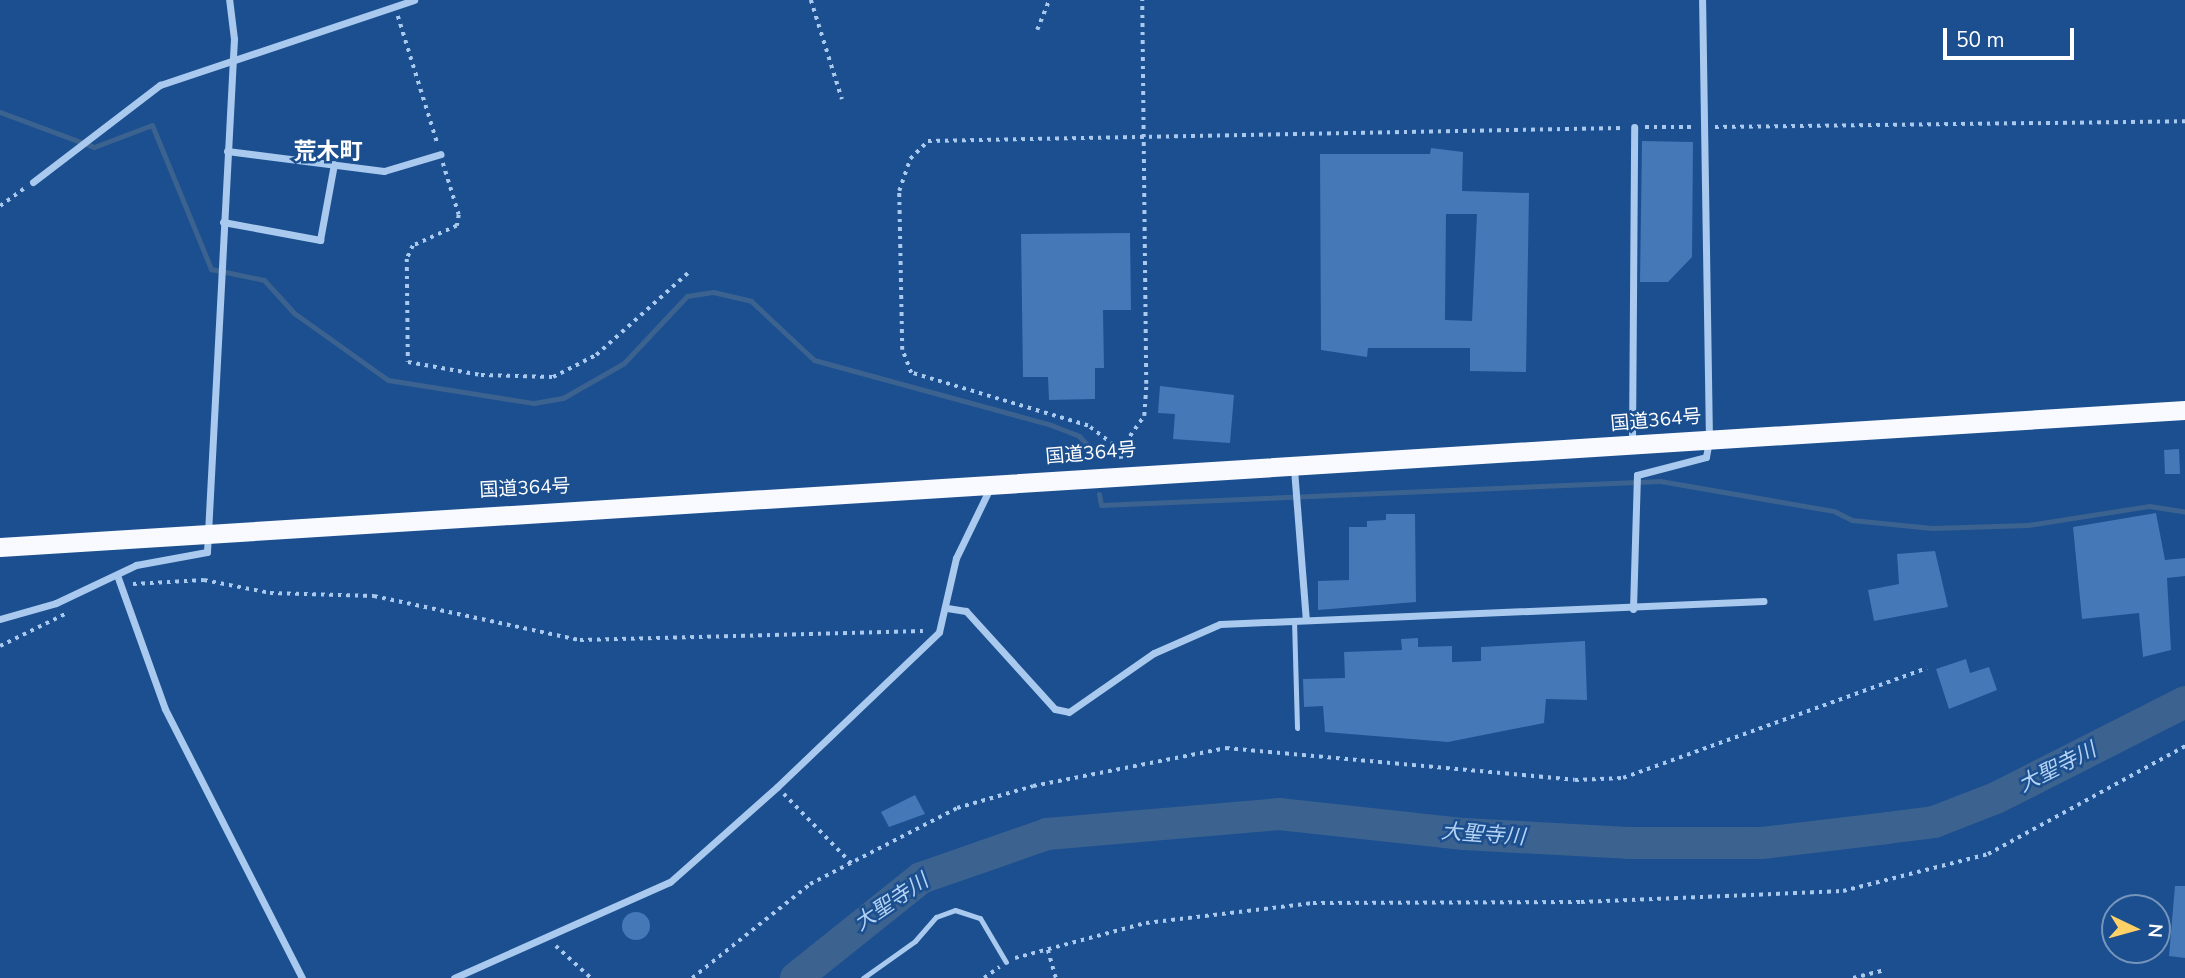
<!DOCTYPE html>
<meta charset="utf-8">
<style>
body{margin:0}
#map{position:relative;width:2185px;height:978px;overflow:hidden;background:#1b4f8f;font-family:"Nunito Sans","Noto Sans JP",sans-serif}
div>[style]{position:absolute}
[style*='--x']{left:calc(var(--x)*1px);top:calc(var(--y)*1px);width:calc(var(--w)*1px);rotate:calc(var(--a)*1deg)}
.stream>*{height:5px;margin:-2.5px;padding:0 2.5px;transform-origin:2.5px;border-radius:2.5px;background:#3c6290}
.river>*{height:32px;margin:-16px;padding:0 16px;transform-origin:16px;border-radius:16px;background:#3c6290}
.building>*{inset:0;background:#4478b7}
.round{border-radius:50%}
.path>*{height:3.5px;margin-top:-1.75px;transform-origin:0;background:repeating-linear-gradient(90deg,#a9c9ee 0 3.5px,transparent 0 8.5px)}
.service>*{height:5px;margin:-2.5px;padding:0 2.5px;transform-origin:2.5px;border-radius:2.5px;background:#a9c9ee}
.minor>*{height:7px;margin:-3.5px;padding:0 3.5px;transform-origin:3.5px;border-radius:3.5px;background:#a9c9ee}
.trunk>*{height:19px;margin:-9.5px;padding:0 9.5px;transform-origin:9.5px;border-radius:9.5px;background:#f8faff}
span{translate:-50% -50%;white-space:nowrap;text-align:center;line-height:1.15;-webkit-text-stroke:5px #1b4f8f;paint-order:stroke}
.street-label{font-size:19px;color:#fff}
.water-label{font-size:21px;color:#b5d3f5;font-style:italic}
.quarter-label{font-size:23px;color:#fff;font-weight:700}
.north{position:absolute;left:2101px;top:894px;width:70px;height:70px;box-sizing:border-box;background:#1b4f8f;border:2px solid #7695bc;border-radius:50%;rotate:95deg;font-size:19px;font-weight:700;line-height:28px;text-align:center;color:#fff}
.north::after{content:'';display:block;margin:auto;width:24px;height:32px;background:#ffd166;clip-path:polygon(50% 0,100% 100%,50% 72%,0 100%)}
.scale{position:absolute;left:1943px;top:28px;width:131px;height:32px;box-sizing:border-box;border:4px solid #fff;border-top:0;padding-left:9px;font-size:21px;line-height:24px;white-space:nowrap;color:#fff;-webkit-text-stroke:5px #1b4f8f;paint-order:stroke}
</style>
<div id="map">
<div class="stream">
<i style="--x:0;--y:112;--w:100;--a:20.4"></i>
<i style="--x:94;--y:147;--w:62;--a:-20.8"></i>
<i style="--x:152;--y:125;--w:156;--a:67.7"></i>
<i style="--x:211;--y:269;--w:54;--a:11.7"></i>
<i style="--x:264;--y:280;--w:45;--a:47.7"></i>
<i style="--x:294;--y:313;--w:115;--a:35.5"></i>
<i style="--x:388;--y:380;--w:148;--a:9"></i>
<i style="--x:534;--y:403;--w:29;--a:-10"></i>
<i style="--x:563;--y:398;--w:70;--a:-29.8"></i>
<i style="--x:624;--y:363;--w:92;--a:-46.8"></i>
<i style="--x:687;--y:296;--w:26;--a:-9"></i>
<i style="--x:713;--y:292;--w:39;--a:13"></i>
<i style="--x:751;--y:301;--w:86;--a:43.1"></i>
<i style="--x:814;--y:360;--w:246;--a:15.3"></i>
<i style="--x:1051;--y:425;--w:30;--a:21"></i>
<i style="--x:1079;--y:436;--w:25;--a:47"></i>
<i style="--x:1099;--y:494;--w:11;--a:80"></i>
<i style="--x:1101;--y:505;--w:560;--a:-2.46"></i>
<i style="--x:1660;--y:481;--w:177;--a:9.8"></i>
<i style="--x:1834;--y:511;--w:20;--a:27"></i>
<i style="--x:1852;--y:520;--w:80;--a:5.7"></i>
<i style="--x:1932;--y:528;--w:96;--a:-1.8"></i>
<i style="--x:2028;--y:525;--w:122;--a:-8.9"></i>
<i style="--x:2149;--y:506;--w:36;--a:9"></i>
</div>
<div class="river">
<i style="--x:796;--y:978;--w:160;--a:-38.7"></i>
<i style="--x:921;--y:878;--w:133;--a:-19.2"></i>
<i style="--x:1047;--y:834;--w:233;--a:-4.9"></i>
<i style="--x:1279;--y:814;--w:186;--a:6.2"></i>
<i style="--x:1464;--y:834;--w:164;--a:3.1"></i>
<i style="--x:1628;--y:843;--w:134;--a:0"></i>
<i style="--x:1762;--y:843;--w:126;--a:-6.8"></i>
<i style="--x:1887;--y:828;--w:47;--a:-7.3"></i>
<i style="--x:1934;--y:822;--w:66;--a:-21.2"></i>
<i style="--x:1996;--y:798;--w:212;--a:-26.9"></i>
</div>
<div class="building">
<i style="clip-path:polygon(1642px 141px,1693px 142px,1692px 257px,1668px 282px,1640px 282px)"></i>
<i style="clip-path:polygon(evenodd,1431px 148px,1463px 152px,1462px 191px,1529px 193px,1526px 372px,1470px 371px,1470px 348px,1368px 348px,1367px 357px,1321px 350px,1320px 154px,1430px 154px,1431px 148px,1446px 214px,1477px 214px,1472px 321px,1445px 320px,1446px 214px)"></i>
<i style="clip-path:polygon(1130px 233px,1131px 310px,1103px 310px,1104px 368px,1095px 368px,1095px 399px,1049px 400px,1048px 377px,1023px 377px,1021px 234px)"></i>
<i style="clip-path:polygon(1160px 386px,1234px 395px,1230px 443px,1173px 439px,1175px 414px,1158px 413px)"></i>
<i style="clip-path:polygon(2179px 449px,2180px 474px,2165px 474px,2164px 450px)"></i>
<i style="clip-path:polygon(2156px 513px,2165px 560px,2185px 558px,2185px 576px,2167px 578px,2171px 650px,2143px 657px,2139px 613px,2082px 619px,2073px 527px)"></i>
<i style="clip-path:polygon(1386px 514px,1415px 514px,1416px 602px,1318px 610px,1318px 581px,1349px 580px,1349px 527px,1367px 527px,1367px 521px,1386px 520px)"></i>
<i style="clip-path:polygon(1935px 551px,1948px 607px,1874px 621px,1868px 590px,1899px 584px,1897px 554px)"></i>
<i style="clip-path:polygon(1418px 638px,1418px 647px,1452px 646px,1452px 662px,1481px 661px,1481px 647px,1585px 641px,1587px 700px,1546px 699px,1544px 723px,1448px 742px,1325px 732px,1323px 706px,1304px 707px,1303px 679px,1345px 678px,1344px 652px,1402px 650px,1401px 639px)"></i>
<i style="clip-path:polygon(1966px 659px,1970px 673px,1989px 667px,1997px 690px,1949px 709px,1936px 669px)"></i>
<i style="clip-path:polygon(915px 795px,925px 814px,889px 827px,881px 812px)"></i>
<i style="clip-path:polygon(2175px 886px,2185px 886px,2185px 958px,2169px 956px)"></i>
<i class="round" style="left:622px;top:912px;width:28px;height:28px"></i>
</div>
<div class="path">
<i style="--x:811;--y:0;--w:104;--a:72.6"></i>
<i style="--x:398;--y:16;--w:132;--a:72.8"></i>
<i style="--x:1037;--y:30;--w:32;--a:-68"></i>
<i style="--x:1645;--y:127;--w:48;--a:0"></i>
<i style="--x:1715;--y:127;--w:470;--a:-0.7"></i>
<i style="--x:443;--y:163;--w:54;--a:72.9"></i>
<i style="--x:459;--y:215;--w:11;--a:100"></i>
<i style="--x:457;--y:226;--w:48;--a:155.6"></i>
<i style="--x:413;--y:246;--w:14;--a:115"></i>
<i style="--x:407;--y:259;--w:103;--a:89.4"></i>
<i style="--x:408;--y:362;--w:74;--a:10.1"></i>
<i style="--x:481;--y:375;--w:72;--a:1.6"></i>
<i style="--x:553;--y:377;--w:48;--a:-27.1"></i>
<i style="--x:596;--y:355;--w:123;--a:-41.7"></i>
<i style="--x:0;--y:206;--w:32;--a:-36"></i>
<i style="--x:1120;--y:450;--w:40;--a:-143"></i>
<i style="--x:1088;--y:426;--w:185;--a:-163.3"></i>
<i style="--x:911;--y:373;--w:25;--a:-111"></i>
<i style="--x:902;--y:350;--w:159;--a:-91.1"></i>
<i style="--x:899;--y:191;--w:34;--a:-71"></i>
<i style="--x:910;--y:159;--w:25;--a:-45"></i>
<i style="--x:928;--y:141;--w:695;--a:-1.07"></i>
<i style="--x:1121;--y:459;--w:9;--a:-96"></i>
<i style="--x:1120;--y:450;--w:42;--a:-54.8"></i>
<i style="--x:1144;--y:416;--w:32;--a:-86"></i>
<i style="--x:1146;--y:384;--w:384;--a:-90.6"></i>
<i style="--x:133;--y:584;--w:71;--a:-3.2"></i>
<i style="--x:204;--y:580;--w:67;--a:11.1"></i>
<i style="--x:270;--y:593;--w:104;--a:1.7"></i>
<i style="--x:374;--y:596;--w:211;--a:12.1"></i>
<i style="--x:580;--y:640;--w:343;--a:-1.5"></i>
<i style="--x:0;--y:646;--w:72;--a:-26.2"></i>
<i style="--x:784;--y:794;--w:98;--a:45.8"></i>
<i style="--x:556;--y:946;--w:47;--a:42.4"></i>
<i style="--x:1048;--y:950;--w:29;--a:74"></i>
<i style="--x:1015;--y:958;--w:136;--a:-15"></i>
<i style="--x:1146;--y:923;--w:168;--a:-6.8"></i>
<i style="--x:1313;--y:903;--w:268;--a:-0.2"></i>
<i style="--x:1581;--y:902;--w:262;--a:-2.4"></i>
<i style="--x:1843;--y:891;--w:150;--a:-14.3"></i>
<i style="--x:1988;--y:854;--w:225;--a:-28.7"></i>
<i style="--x:692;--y:978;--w:151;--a:-38.5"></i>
<i style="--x:810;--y:884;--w:165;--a:-27.3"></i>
<i style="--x:957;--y:808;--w:79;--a:-16.1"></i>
<i style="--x:1033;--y:786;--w:197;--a:-11.1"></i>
<i style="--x:1226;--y:748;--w:350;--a:5.2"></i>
<i style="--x:1575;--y:780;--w:48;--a:-2.4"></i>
<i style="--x:1623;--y:778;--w:323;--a:-19.9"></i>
<i style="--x:984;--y:978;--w:19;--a:-36"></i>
<i style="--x:1853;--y:978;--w:33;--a:-14"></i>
</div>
<div class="service">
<i style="--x:1294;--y:620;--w:108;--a:88.4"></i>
<i style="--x:863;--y:978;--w:64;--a:-35.4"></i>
<i style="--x:915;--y:941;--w:32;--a:-49"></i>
<i style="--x:936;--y:917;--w:20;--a:-20"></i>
<i style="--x:955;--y:910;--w:26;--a:18"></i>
<i style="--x:980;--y:918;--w:51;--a:59.4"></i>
</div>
<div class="minor">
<i style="--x:227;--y:151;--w:158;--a:7.3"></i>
<i style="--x:384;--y:171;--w:59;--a:-16.6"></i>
<i style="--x:33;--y:182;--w:160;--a:-37.4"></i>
<i style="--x:160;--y:85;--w:268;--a:-18.5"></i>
<i style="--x:223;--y:222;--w:99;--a:10.5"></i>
<i style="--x:320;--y:240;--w:77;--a:-79.6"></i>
<i style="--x:1632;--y:442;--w:315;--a:-89.6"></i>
<i style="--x:1294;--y:469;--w:151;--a:85.5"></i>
<i style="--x:117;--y:575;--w:142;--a:70.3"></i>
<i style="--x:165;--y:709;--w:302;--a:63"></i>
<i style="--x:947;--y:608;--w:19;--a:9"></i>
<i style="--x:966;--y:611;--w:132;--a:47.8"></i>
<i style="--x:1055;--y:709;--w:14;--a:12"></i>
<i style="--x:1069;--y:712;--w:103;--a:-34.8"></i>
<i style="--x:1154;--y:653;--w:72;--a:-23.7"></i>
<i style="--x:1220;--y:624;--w:544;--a:-2.42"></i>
<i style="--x:1633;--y:609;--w:134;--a:-88.3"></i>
<i style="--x:1637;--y:475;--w:71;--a:-14.6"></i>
<i style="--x:1706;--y:457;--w:17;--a:-80"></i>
<i style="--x:1709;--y:440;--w:440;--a:-90.9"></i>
<i style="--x:0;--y:619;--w:58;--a:-15.9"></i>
<i style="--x:56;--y:603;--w:89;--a:-25.4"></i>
<i style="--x:136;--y:565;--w:72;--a:-10.4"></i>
<i style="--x:207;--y:552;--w:514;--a:-86.99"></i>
<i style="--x:234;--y:39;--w:39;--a:-97"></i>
<i style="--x:454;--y:978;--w:236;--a:-24"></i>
<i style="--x:670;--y:882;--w:143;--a:-41.6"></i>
<i style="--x:777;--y:787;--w:224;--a:-43.7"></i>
<i style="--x:939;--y:632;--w:76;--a:-77.1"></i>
<i style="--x:956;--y:558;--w:80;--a:-64.1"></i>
</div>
<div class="trunk">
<i style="--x:0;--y:547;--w:2189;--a:-3.59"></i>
</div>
<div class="street-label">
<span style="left:1656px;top:421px;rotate:-5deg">国道364号</span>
<span style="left:1091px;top:454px;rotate:-5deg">国道364号</span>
<span style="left:525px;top:489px;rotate:-3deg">国道364号</span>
</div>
<div class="water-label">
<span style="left:2057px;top:767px;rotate:-27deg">大聖寺川</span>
<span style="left:1483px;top:834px;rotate:4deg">大聖寺川</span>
<span style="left:891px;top:902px;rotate:-34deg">大聖寺川</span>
</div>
<div class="quarter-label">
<span style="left:328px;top:152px">荒木町</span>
</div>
<div class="north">N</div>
<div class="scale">50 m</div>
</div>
